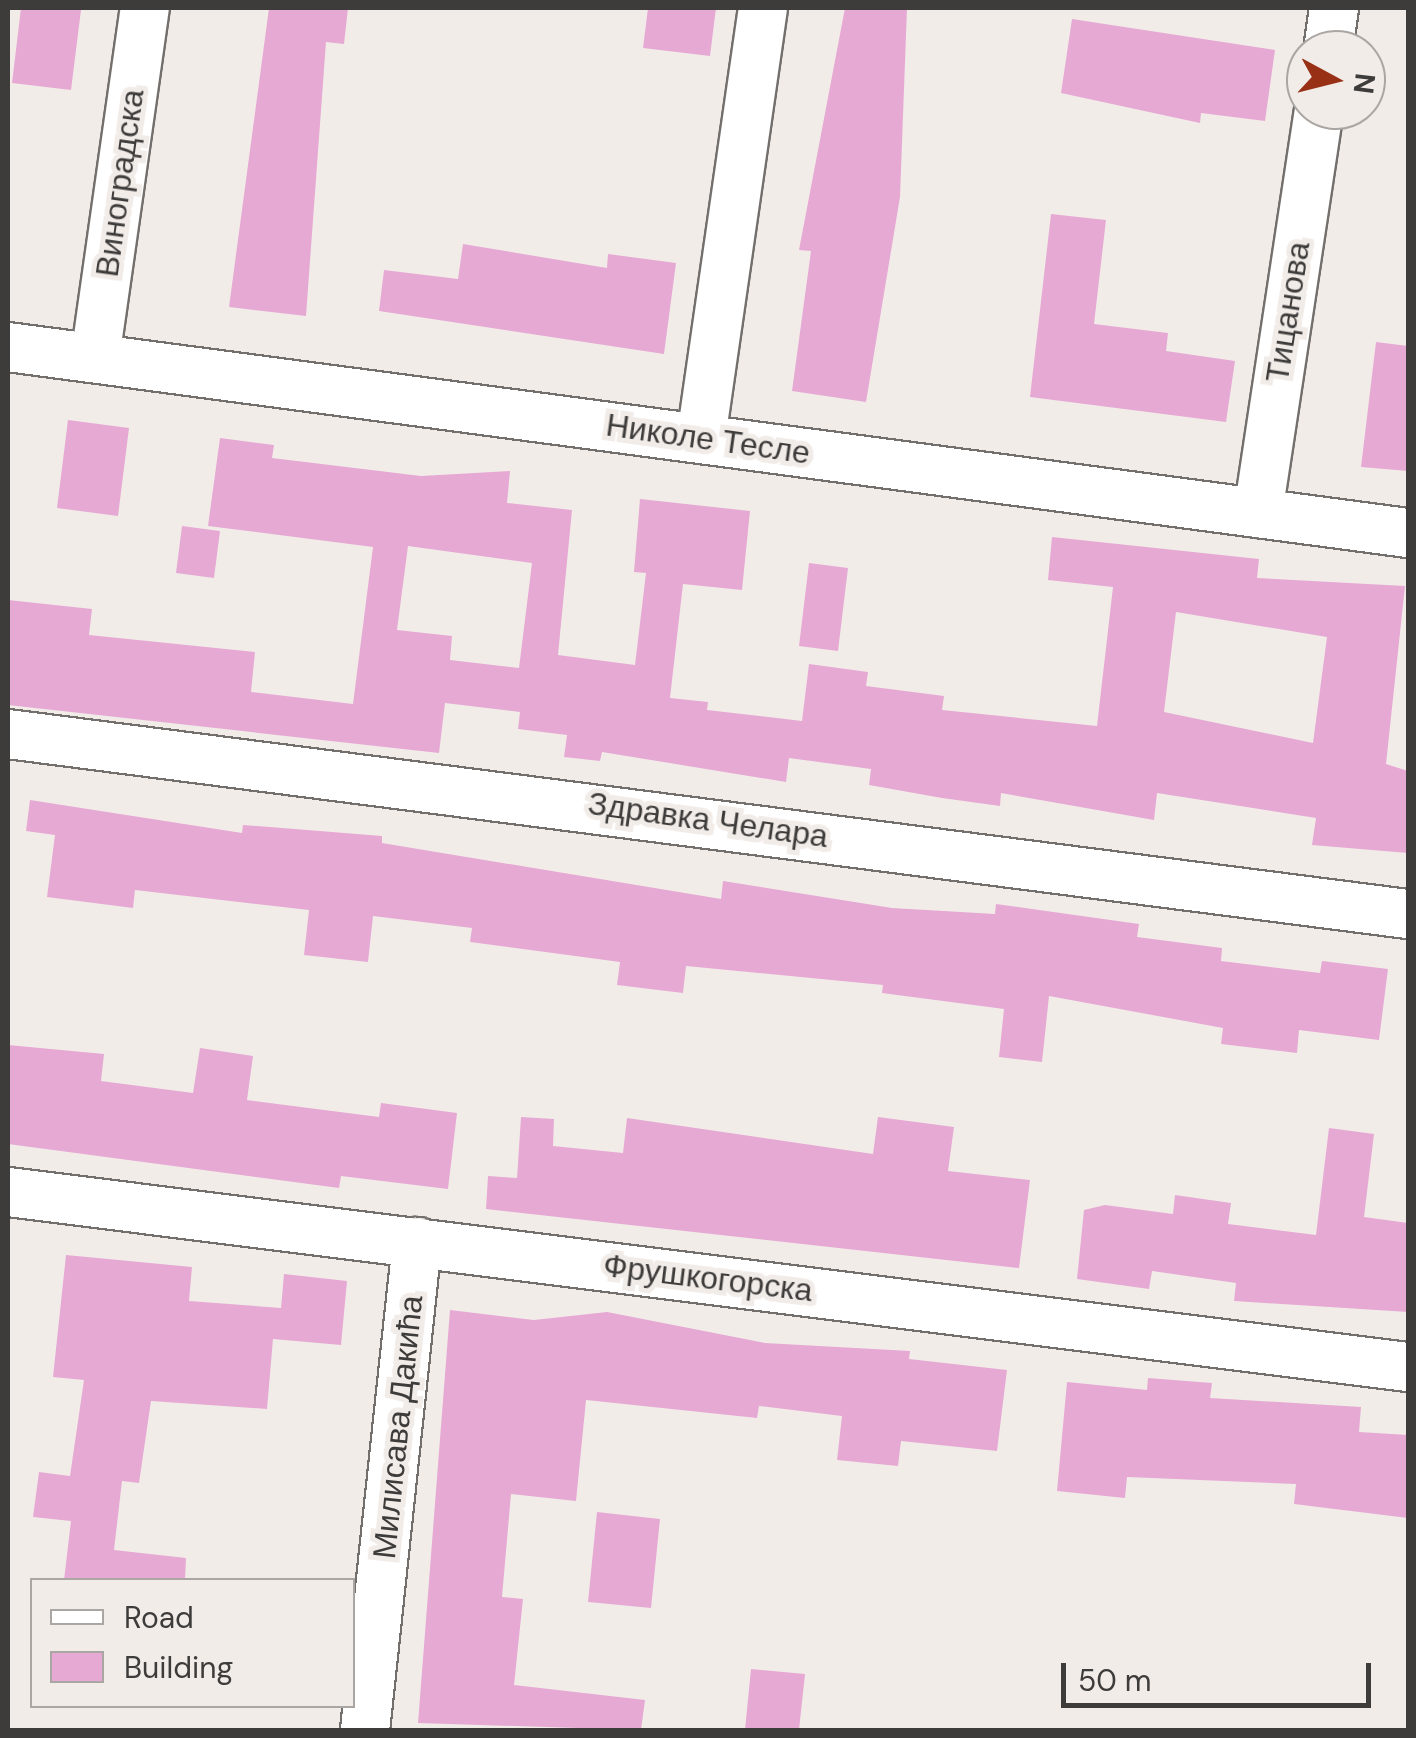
<!DOCTYPE html>
<meta charset="utf-8">
<style>
body{margin:0}
#map{position:relative;width:1416px;height:1738px;overflow:hidden;background:#f2ece9;font-family:"DM Sans",sans-serif}
div>[style]{position:absolute}
[style*='--x']{left:calc(var(--x)*1px);top:calc(var(--y)*1px);width:calc(var(--w)*1px);rotate:calc(var(--a)*1deg)}
.building>*{inset:0;background:#e6a9d4}
.roads{filter:drop-shadow(2px 0 #736f6c) drop-shadow(-2px 0 #736f6c) drop-shadow(0 2px #736f6c) drop-shadow(0 -2px #736f6c)}
.minor>*{height:48px;margin:-24px;padding:0 24px;transform-origin:24px;border-radius:24px;background:#fff}
span{translate:-50% -50%;white-space:nowrap;text-align:center;line-height:1.15;-webkit-text-stroke:10px #f2ece9;paint-order:stroke}
.street-label{font-size:32px;color:#3e3c3b}
.frame{position:absolute;inset:0;border:10px solid #3e3c3b;pointer-events:none}
.legend{position:absolute;left:30px;top:1578px;width:325px;height:130px;box-sizing:border-box;background:#f2ece9;border:2px solid #aaa6a3;margin:0;padding:12px 18px;list-style:none;font-size:30px;color:#3e3c3b}
.legend li{display:flex;align-items:center;gap:20px;height:50px}
.legend b{width:50px;border:2px solid #aaa6a3}
.north{position:absolute;left:1286px;top:30px;width:100px;height:100px;box-sizing:border-box;background:#f2ece9;border:2px solid #aaa6a3;border-radius:50%;rotate:97deg;font-size:28px;font-weight:700;line-height:40px;text-align:center;color:#3e3c3b}
.north::after{content:'';display:block;margin:auto;width:35px;height:45px;background:#983016;clip-path:polygon(50% 0,100% 100%,50% 72%,0 100%)}
.scale{position:absolute;left:1061px;top:1663px;width:310px;height:45px;box-sizing:border-box;border:5px solid #3e3c3b;border-top:0;padding-left:12px;font-size:30px;line-height:35px;white-space:nowrap;color:#3e3c3b;-webkit-text-stroke:8px #f2ece9;paint-order:stroke}
</style>
<div id="map">
<div class="building">
<i style="clip-path:polygon(21px 8px,81px 10px,71px 90px,12px 83px)"></i>
<i style="clip-path:polygon(269px 8px,348px 8px,344px 44px,326px 42px,306px 316px,229px 307px)"></i>
<i style="clip-path:polygon(648px 8px,716px 8px,710px 56px,643px 48px)"></i>
<i style="clip-path:polygon(845px 8px,907px 8px,900px 197px,866px 402px,792px 391px,811px 251px,799px 250px)"></i>
<i style="clip-path:polygon(1072px 19px,1275px 50px,1265px 121px,1201px 113px,1200px 123px,1061px 93px)"></i>
<i style="clip-path:polygon(1051px 214px,1106px 220px,1094px 324px,1168px 333px,1166px 351px,1235px 361px,1226px 422px,1030px 397px)"></i>
<i style="clip-path:polygon(463px 244px,607px 268px,608px 254px,676px 263px,664px 354px,379px 311px,384px 270px,458px 279px)"></i>
<i style="clip-path:polygon(1376px 342px,1408px 346px,1408px 471px,1361px 467px)"></i>
<i style="clip-path:polygon(68px 420px,129px 428px,118px 516px,57px 508px)"></i>
<i style="clip-path:polygon(evenodd,220px 438px,274px 445px,272px 458px,421px 476px,510px 471px,507px 503px,572px 510px,558px 655px,635px 665px,646px 573px,634px 572px,640px 499px,750px 511px,742px 590px,683px 584px,670px 698px,708px 702px,707px 710px,802px 721px,809px 664px,868px 672px,866px 686px,944px 696px,942px 710px,1097px 726px,1113px 587px,1048px 580px,1052px 537px,1259px 559px,1257px 578px,1405px 586px,1386px 764px,1408px 771px,1408px 853px,1312px 845px,1316px 818px,1157px 793px,1154px 820px,1001px 793px,1000px 806px,942px 798px,869px 785px,871px 769px,789px 758px,786px 782px,602px 752px,600px 761px,564px 757px,567px 735px,518px 729px,520px 712px,445px 703px,439px 753px,8px 705px,8px 600px,92px 609px,89px 635px,255px 652px,251px 692px,353px 704px,373px 547px,208px 526px,220px 438px,408px 546px,532px 563px,519px 668px,450px 660px,452px 636px,397px 630px,408px 546px,220px 438px,1176px 612px,1327px 637px,1313px 743px,1164px 712px,1176px 612px)"></i>
<i style="clip-path:polygon(182px 526px,220px 531px,214px 578px,176px 573px)"></i>
<i style="clip-path:polygon(809px 563px,848px 568px,838px 651px,799px 646px)"></i>
<i style="clip-path:polygon(30px 800px,242px 833px,243px 825px,382px 836px,382px 843px,721px 899px,723px 881px,892px 908px,995px 914px,996px 904px,1139px 924px,1137px 937px,1222px 948px,1221px 961px,1320px 973px,1322px 961px,1388px 969px,1379px 1040px,1299px 1030px,1297px 1053px,1221px 1044px,1223px 1028px,1049px 996px,1042px 1062px,999px 1057px,1004px 1009px,882px 993px,883px 985px,686px 966px,683px 993px,617px 985px,620px 962px,470px 942px,472px 928px,373px 916px,368px 962px,304px 955px,309px 910px,135px 890px,133px 908px,47px 897px,55px 835px,26px 831px)"></i>
<i style="clip-path:polygon(8px 1045px,104px 1054px,101px 1081px,193px 1093px,200px 1048px,253px 1056px,247px 1100px,379px 1117px,381px 1103px,457px 1113px,448px 1189px,341px 1176px,339px 1188px,8px 1144px)"></i>
<i style="clip-path:polygon(521px 1117px,554px 1119px,553px 1146px,623px 1153px,627px 1118px,873px 1154px,878px 1117px,954px 1127px,948px 1171px,1030px 1180px,1019px 1268px,486px 1209px,488px 1176px,517px 1178px)"></i>
<i style="clip-path:polygon(1329px 1128px,1374px 1134px,1364px 1217px,1408px 1223px,1408px 1312px,1234px 1301px,1236px 1283px,1152px 1271px,1149px 1289px,1077px 1279px,1084px 1210px,1105px 1205px,1173px 1214px,1175px 1195px,1231px 1203px,1228px 1224px,1316px 1235px)"></i>
<i style="clip-path:polygon(66px 1255px,192px 1267px,189px 1301px,281px 1308px,284px 1274px,347px 1281px,341px 1345px,273px 1339px,267px 1409px,151px 1401px,139px 1483px,122px 1481px,114px 1550px,186px 1558px,185px 1580px,64px 1580px,71px 1521px,33px 1517px,39px 1472px,70px 1476px,84px 1380px,53px 1377px)"></i>
<i style="clip-path:polygon(450px 1310px,534px 1320px,607px 1312px,765px 1343px,910px 1351px,909px 1359px,1007px 1370px,997px 1451px,901px 1441px,898px 1466px,837px 1460px,842px 1416px,759px 1406px,757px 1418px,586px 1400px,576px 1501px,511px 1494px,502px 1597px,523px 1599px,514px 1685px,645px 1700px,641px 1730px,418px 1723px)"></i>
<i style="clip-path:polygon(1148px 1378px,1212px 1383px,1210px 1398px,1361px 1407px,1359px 1432px,1408px 1435px,1408px 1518px,1294px 1504px,1296px 1484px,1127px 1477px,1125px 1498px,1057px 1491px,1067px 1382px,1147px 1390px)"></i>
<i style="clip-path:polygon(597px 1512px,660px 1519px,651px 1608px,588px 1602px)"></i>
<i style="clip-path:polygon(751px 1669px,805px 1674px,799px 1730px,745px 1730px)"></i>
</div>
<div class="roads">
<div class="minor">
<i style="--x:1328;--y:50;--w:42;--a:-81.9"></i>
<i style="--x:8;--y:347;--w:1412;--a:7.57"></i>
<i style="--x:95;--y:358;--w:354;--a:-81.9"></i>
<i style="--x:701;--y:438;--w:434;--a:-81.8"></i>
<i style="--x:1258;--y:513;--w:408;--a:-81.4"></i>
<i style="--x:8;--y:734;--w:1412;--a:7.33"></i>
<i style="--x:8;--y:1192;--w:1411;--a:7.13"></i>
<i style="--x:365;--y:1730;--w:491;--a:-83.9"></i>
</div>
</div>
<div class="street-label">
<span style="left:120px;top:183px;rotate:-82deg">Виноградска</span>
<span style="left:1288px;top:312px;rotate:-81deg">Тицанова</span>
<span style="left:708px;top:439px;rotate:8deg">Николе Тесле</span>
<span style="left:708px;top:820px;rotate:8deg">Здравка Челара</span>
<span style="left:708px;top:1278px;rotate:7deg">Фрушкогорска</span>
<span style="left:398px;top:1427px;rotate:-84deg">Милисава Дакића</span>
</div>
<div class="frame"></div>
<ul class="legend">
<li><b style="height:12px;background:#fff"></b>Road</li>
<li><b style="height:28px;background:#e6a9d4"></b>Building</li>
</ul>
<div class="north">N</div>
<div class="scale">50 m</div>
</div>
